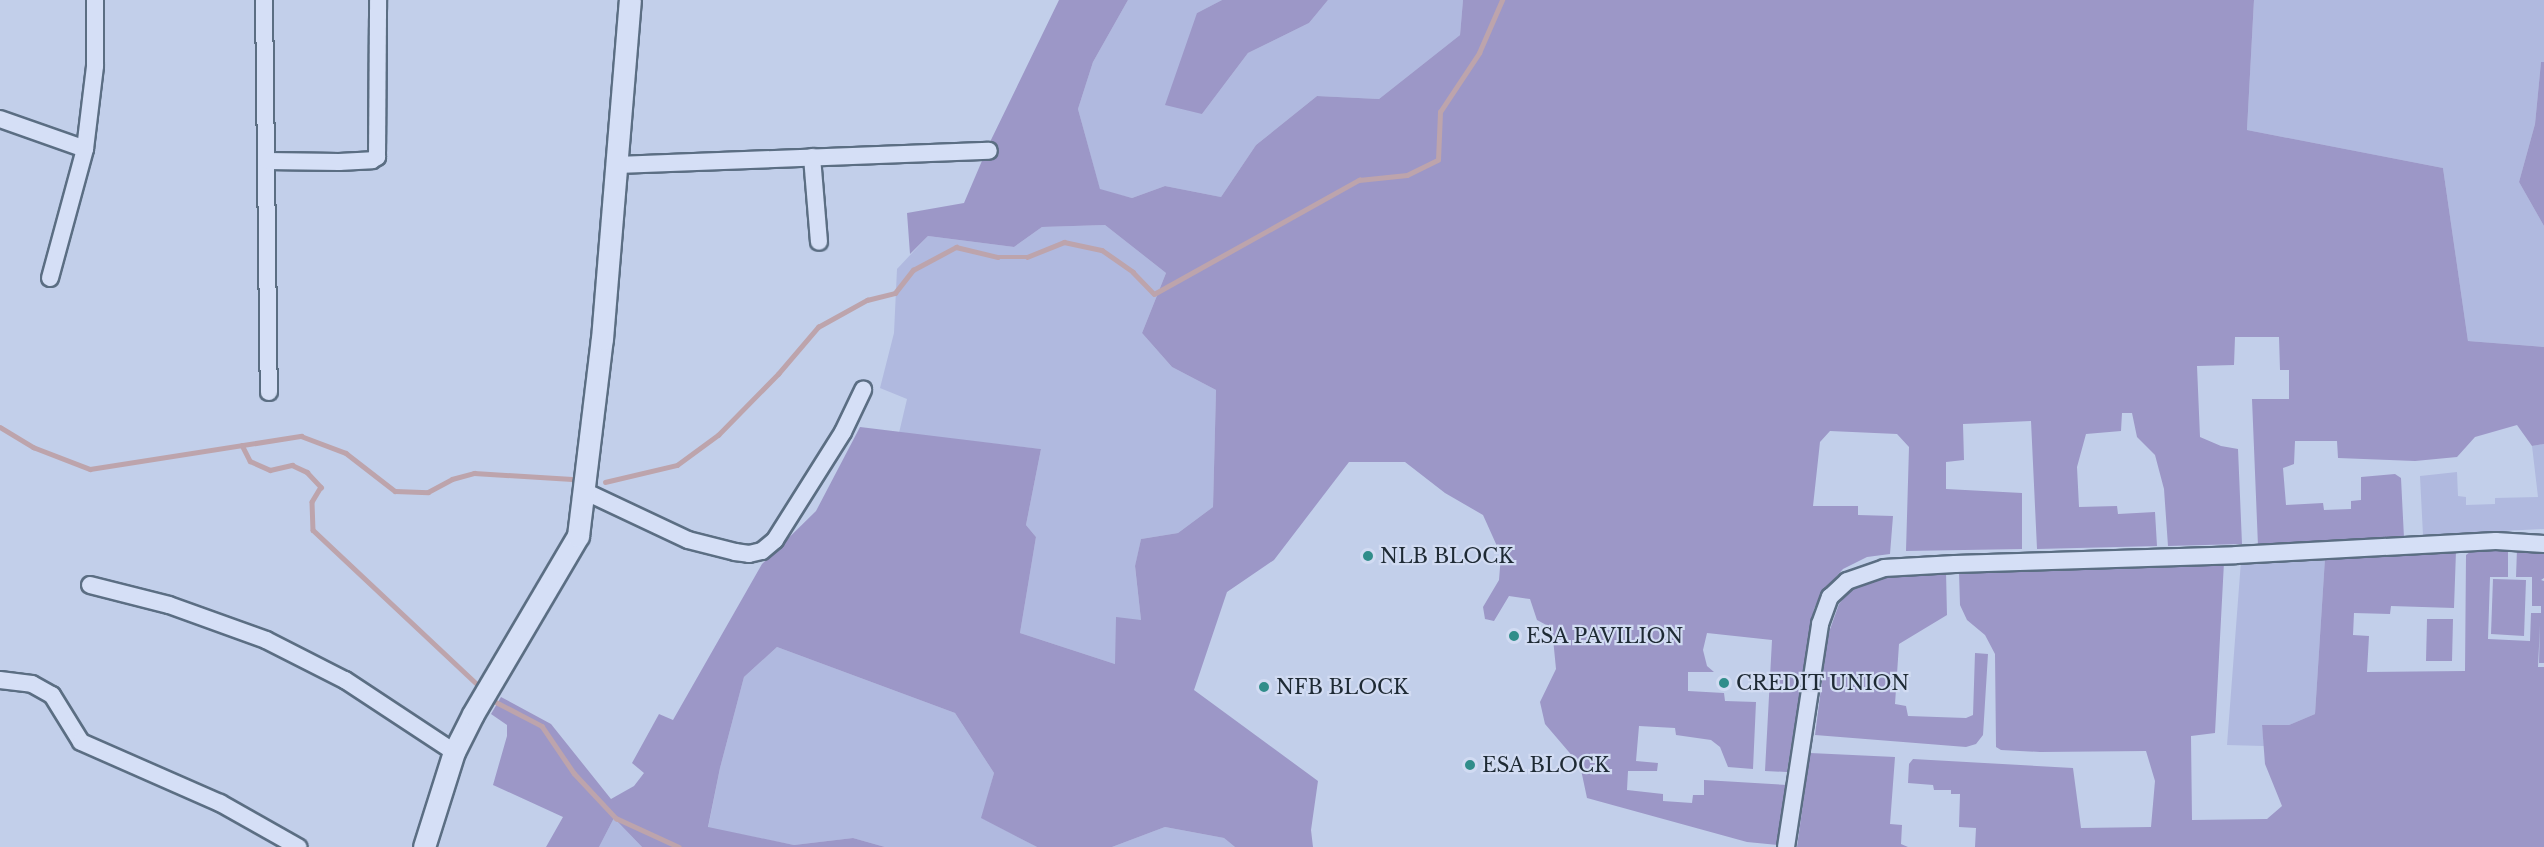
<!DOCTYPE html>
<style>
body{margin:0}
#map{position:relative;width:2544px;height:847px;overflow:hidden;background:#c2cfea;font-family:"Libre Baskerville",serif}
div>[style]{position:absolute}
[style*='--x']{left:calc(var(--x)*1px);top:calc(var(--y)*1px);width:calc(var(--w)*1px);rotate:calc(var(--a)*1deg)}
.farmland>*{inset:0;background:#b0b9df}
.green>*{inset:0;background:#9c97c7}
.stream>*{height:4.5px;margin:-2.25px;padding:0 2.25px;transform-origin:2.25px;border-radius:2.25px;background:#bda4ac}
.roads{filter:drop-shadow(2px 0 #5b6e83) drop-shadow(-2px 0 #5b6e83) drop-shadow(0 2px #5b6e83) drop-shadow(0 -2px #5b6e83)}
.minor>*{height:16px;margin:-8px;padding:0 8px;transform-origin:8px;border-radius:8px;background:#d5dff6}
.tertiary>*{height:21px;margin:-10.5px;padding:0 10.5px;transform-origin:10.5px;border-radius:10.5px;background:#d5dff6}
.dots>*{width:16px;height:16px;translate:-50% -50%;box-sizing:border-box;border:3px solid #d1dbf2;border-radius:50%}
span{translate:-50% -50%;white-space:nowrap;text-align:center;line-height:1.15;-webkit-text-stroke:4.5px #d1dbf2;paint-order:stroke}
.poi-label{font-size:20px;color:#1e2a34}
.left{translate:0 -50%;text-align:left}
</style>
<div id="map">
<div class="farmland">
<i style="clip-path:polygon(1128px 0,1222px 0,1197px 13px,1202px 114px,1248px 53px,1309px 23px,1328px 0,1463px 0,1460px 35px,1379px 99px,1317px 96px,1256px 145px,1221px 197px,1165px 186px,1132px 198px,1100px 190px,1078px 109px,1093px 62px)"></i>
<i style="clip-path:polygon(2254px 0,2544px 0,2544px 62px,2541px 62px,2535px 124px,2519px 182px,2544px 226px,2544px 347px,2468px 341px,2443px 168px,2247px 130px)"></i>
<i style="clip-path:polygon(1105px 225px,1166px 273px,1142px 333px,1172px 367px,1216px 390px,1213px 507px,1178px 533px,1141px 539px,1135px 567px,1141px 620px,1115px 664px,1020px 633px,1036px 537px,1026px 525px,1041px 449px,899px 433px,907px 399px,880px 388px,894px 333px,897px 269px,928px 236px,1014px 247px,1042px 227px)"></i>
<i style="clip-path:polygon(2544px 444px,2544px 529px,2423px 535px,2420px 476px,2457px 472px,2458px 496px,2466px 497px,2466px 505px,2495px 504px,2495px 498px,2538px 497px,2532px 446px)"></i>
<i style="clip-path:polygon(2325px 558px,2315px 714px,2289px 725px,2262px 725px,2264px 746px,2227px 745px,2241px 561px)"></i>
<i style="clip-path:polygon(777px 647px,955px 713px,994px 773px,982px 818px,1037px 847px,885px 847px,853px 838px,794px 845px,708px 828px,720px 768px,744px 677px)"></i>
<i style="clip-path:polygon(614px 818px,641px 846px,642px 847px,599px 847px)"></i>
<i style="clip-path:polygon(1165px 827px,1224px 838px,1235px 847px,1112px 847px)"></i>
</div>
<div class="green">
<i style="clip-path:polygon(1059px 0,1128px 0,1093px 62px,1078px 109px,1100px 189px,1132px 198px,1165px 186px,1221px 197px,1256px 145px,1317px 96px,1379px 99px,1460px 35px,1463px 0,2254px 0,2247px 130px,2443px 168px,2468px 341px,2544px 347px,2544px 444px,2532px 446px,2517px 425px,2475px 437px,2457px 457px,2415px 461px,2338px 458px,2337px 441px,2295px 441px,2294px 464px,2283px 468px,2286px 505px,2323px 503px,2324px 510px,2351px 509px,2351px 501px,2361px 500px,2361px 477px,2395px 474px,2401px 478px,2404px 538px,2258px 546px,2252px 399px,2289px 399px,2289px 370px,2280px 370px,2279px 337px,2235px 337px,2234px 365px,2197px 366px,2200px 437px,2221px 446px,2238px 449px,2242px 544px,2168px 546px,2164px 489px,2155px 455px,2137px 437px,2132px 413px,2122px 413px,2121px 431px,2086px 434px,2077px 467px,2079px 507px,2117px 506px,2118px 514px,2155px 512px,2157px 546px,2037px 549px,2031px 421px,1963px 424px,1964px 460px,1946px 462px,1946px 489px,2022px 493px,2022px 549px,1906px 551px,1909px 447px,1897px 434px,1830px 431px,1820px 442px,1813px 506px,1858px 506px,1858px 515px,1893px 516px,1890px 554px,1867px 557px,1843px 569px,1822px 593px,1814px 609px,1787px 772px,1765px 771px,1772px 640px,1707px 633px,1703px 650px,1707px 666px,1714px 672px,1688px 672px,1688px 691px,1724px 693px,1725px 701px,1756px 702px,1753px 769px,1728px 767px,1720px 747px,1711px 740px,1676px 735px,1675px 728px,1639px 726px,1636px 761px,1658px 763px,1657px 771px,1628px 771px,1627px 790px,1663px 794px,1663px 801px,1692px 803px,1693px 795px,1704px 795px,1704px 780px,1787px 785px,1778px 845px,1747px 842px,1587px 798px,1580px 765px,1545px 724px,1540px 702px,1556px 669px,1552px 628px,1537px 620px,1530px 599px,1509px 596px,1494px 621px,1485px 619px,1483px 607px,1499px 580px,1501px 555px,1483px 515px,1445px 493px,1405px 462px,1349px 462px,1274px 560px,1227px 592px,1194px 690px,1318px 781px,1311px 830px,1313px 847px,1235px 847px,1224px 838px,1165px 827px,1112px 847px,1037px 847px,981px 818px,994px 773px,955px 713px,777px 647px,744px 677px,720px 768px,708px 827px,794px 845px,853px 838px,885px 847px,642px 847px,614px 818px,599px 847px,546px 847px,563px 817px,493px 785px,507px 736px,507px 725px,491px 714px,501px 697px,551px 724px,611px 799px,634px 786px,644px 773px,632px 763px,659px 714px,673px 720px,762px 564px,816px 511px,860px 427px,1041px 449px,1026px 525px,1036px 537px,1020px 633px,1115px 664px,1116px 617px,1141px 620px,1135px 566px,1141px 539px,1178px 533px,1213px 507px,1216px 390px,1172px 367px,1142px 333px,1166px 273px,1105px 225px,1042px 227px,1014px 247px,928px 236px,910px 254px,907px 213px,964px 203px,990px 142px)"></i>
<i style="clip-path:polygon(1222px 0,1328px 0,1309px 23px,1248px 53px,1202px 114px,1165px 105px,1197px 13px)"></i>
<i style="clip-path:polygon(2541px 62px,2544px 62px,2544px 226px,2519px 182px,2535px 124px)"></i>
<i style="clip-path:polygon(2474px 549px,2508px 549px,2508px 577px,2490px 577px,2488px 639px,2530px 641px,2531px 613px,2541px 613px,2541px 606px,2532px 606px,2532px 577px,2516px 577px,2517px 549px,2544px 549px,2544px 578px,2541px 580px,2544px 581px,2544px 663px,2539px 663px,2540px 625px,2538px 667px,2544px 667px,2544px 847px,1975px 847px,1976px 828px,1959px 827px,1960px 794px,1951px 794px,1951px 790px,1934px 790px,1933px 785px,1908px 783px,1909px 764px,1913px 759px,2073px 768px,2081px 828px,2151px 827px,2155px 781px,2146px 751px,2040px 752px,2001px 750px,1996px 747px,1995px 654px,1985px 635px,1967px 620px,1960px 605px,1959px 572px,2224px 562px,2215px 733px,2191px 736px,2192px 820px,2267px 819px,2282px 806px,2265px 764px,2262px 725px,2289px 725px,2315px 714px,2325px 558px,2456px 551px,2454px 608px,2391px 606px,2390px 614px,2354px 613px,2353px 635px,2369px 636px,2367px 672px,2465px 671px,2466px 555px)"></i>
<i style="clip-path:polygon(1946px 571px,1947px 615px,1899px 644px,1895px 704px,1906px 706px,1908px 716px,1966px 718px,1973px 715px,1975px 653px,1988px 654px,1983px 735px,1976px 744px,1966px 747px,1815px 735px,1828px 635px,1839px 604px,1850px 591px,1866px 580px,1887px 574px)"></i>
<i style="clip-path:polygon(2493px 579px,2526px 580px,2524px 636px,2491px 634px)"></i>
<i style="clip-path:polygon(2427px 619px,2453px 619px,2452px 661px,2426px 661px)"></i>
<i style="clip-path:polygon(1810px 753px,1895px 757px,1890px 824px,1902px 825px,1901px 844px,1908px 847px,1797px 847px)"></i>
</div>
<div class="stream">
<i style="--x:0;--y:427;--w:39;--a:31"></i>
<i style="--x:33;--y:447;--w:61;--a:21.1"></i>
<i style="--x:90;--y:469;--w:214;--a:-8.9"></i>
<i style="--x:301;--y:436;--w:48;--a:20.7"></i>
<i style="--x:346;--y:453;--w:62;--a:37.8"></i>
<i style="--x:395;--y:491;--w:33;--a:2"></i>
<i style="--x:428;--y:492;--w:27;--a:-28"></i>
<i style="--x:452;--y:479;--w:23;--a:-15"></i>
<i style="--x:474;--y:473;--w:98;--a:3.5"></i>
<i style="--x:242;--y:445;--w:18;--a:63"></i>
<i style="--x:250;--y:461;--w:22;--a:24"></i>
<i style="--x:270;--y:470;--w:23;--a:-13"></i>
<i style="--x:292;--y:465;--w:17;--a:25"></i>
<i style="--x:307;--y:472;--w:21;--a:47"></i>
<i style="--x:321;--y:487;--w:17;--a:121"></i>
<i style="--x:312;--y:502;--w:28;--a:88"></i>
<i style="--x:313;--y:530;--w:226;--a:43.2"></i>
<i style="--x:605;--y:482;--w:74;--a:-13.3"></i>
<i style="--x:677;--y:465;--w:51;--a:-36.2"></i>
<i style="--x:718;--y:435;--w:86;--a:-45.5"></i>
<i style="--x:778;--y:374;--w:62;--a:-49.6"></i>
<i style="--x:818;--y:327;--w:56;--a:-28.9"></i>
<i style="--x:867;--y:300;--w:29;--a:-14"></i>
<i style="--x:895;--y:293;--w:29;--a:-52"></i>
<i style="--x:913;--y:270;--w:49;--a:-28.1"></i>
<i style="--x:956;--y:247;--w:43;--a:13.4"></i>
<i style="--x:998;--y:257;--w:29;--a:0"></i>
<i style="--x:1027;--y:257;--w:40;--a:-22"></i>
<i style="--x:1064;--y:242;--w:39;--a:12"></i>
<i style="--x:1102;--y:250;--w:38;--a:35"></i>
<i style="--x:1133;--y:272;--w:30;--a:46"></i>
<i style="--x:1154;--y:294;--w:235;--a:-29.1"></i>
<i style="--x:1359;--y:180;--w:48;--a:-5.9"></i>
<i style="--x:1407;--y:175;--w:34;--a:-26"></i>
<i style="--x:1438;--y:160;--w:48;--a:-87.6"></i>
<i style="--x:1440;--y:112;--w:71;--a:-56.5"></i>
<i style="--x:1479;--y:53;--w:58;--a:-66.5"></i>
<i style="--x:494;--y:701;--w:54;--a:27.5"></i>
<i style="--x:542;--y:726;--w:57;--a:55.8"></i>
<i style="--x:574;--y:773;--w:62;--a:47"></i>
<i style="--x:616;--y:818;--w:69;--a:24.7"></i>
</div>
<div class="roads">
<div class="minor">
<i style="--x:264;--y:0;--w:392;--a:89.3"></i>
<i style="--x:0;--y:119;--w:90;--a:19.4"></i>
<i style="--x:812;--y:157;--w:85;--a:85.3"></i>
<i style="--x:267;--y:161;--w:72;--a:0.8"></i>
<i style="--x:339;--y:162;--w:33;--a:-3"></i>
<i style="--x:372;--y:160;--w:6;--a:-31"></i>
<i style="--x:377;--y:157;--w:157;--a:-89.6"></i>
<i style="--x:617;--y:165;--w:372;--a:-2.2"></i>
<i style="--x:50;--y:278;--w:134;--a:-74.8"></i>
<i style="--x:85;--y:149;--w:84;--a:-83.1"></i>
<i style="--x:95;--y:66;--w:66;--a:-90"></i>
<i style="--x:584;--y:491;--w:115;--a:25.2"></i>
<i style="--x:688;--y:540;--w:49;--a:14.3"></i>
<i style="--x:735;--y:552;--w:14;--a:8"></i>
<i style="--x:749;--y:554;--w:13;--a:-13"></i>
<i style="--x:762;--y:551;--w:17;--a:-40"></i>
<i style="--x:775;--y:540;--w:128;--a:-57.8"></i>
<i style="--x:843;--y:432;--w:47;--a:-64.5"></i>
<i style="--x:90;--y:585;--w:81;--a:14.2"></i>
<i style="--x:169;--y:605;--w:103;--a:19.8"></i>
<i style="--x:266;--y:640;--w:89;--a:26.9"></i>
<i style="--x:345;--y:680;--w:131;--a:33.4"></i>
<i style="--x:0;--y:680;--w:32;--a:7"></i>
<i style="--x:32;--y:684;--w:23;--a:29"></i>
<i style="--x:52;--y:695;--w:55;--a:58.3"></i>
<i style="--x:81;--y:742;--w:152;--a:23.7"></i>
<i style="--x:220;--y:803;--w:90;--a:29.4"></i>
<i style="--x:1786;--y:847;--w:226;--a:-81.3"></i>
<i style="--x:1820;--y:624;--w:29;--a:-70"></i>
<i style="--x:1830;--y:597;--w:23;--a:-43"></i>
<i style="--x:1847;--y:581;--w:39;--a:-19"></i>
<i style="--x:1884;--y:568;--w:71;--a:-3.2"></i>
<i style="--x:1955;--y:564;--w:281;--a:-1.8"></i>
<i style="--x:2236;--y:555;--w:260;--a:-3.1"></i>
<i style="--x:2496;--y:541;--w:48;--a:3.6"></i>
</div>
<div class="tertiary">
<i style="--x:424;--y:847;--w:100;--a:-72.5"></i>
<i style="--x:454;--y:752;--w:42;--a:-63.4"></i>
<i style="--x:473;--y:714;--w:207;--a:-59.5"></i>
<i style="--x:578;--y:536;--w:198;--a:-83.1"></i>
<i style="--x:602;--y:339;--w:340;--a:-85.3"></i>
</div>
</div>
<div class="dots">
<i style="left:1368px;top:556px;background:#308d8a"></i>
<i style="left:1514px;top:636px;background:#308d8a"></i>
<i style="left:1724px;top:683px;background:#308d8a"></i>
<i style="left:1264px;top:687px;background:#308d8a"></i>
<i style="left:1470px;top:765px;background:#308d8a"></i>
</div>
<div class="poi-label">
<span class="left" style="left:1380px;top:556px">NLB BLOCK</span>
<span class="left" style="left:1526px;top:636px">ESA PAVILION</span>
<span class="left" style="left:1736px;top:683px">CREDIT UNION</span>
<span class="left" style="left:1276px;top:687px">NFB BLOCK</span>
<span class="left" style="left:1482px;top:765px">ESA BLOCK</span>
</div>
</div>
